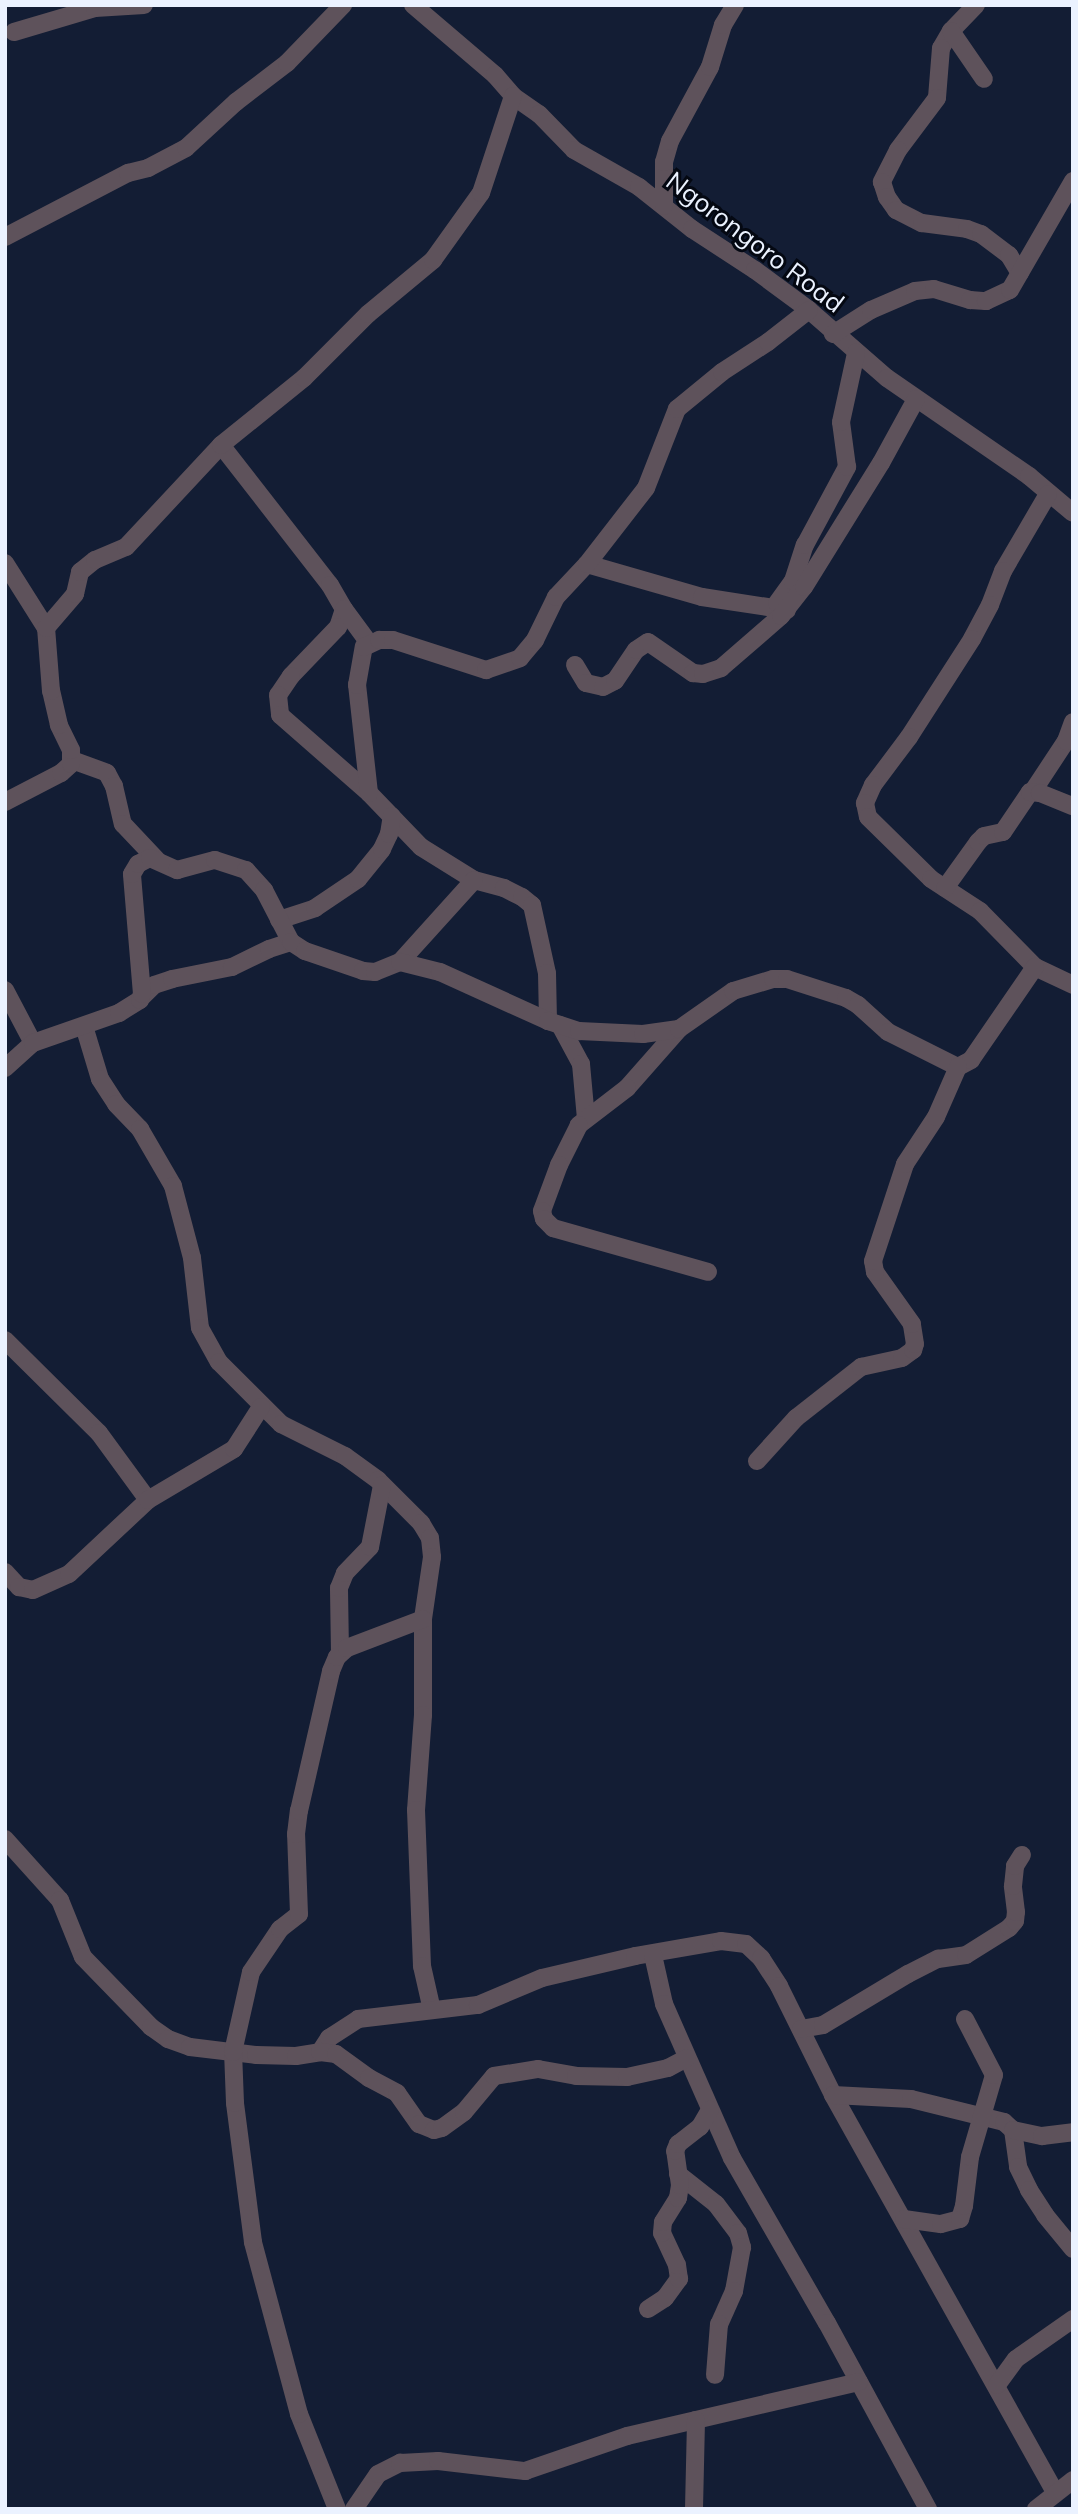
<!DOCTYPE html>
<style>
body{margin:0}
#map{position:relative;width:1078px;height:2514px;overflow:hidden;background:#131d34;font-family:Mulish,sans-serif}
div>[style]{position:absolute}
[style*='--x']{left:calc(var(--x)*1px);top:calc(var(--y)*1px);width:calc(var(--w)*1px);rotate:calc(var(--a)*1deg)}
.minor>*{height:18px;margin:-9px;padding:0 9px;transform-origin:9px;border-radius:9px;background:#5e525b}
span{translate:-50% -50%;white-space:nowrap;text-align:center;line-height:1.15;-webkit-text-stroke:6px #040812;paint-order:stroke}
.street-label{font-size:26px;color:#ebf2ff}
.frame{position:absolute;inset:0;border:7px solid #ebf2ff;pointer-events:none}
</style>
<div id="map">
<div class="minor">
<i style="--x:413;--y:5;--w:108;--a:40.5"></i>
<i style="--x:495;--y:75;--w:28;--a:49"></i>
<i style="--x:513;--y:96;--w:32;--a:35"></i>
<i style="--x:539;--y:114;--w:50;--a:45.8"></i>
<i style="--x:574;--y:150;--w:75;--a:29.6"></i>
<i style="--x:639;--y:187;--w:68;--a:38.4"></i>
<i style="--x:692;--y:229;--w:75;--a:33.1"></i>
<i style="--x:755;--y:270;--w:67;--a:36.5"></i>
<i style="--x:809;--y:310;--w:103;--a:41.1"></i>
<i style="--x:887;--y:378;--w:173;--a:34.6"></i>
<i style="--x:1029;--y:476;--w:57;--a:40.1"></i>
<i style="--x:976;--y:5;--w:36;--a:134"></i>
<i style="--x:951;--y:31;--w:20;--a:120"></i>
<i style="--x:941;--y:48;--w:50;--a:94.6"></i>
<i style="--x:937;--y:98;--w:65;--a:126.9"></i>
<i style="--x:898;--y:150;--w:36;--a:117"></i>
<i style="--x:882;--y:182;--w:16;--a:72"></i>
<i style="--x:887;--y:197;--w:16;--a:55"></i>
<i style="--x:896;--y:210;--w:29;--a:27"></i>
<i style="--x:922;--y:223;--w:45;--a:7.6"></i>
<i style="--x:967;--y:229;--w:15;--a:20"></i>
<i style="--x:981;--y:234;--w:35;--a:37"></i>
<i style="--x:1009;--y:255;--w:21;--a:59"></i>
<i style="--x:951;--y:31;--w:58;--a:55.5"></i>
<i style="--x:14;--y:32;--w:84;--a:-16.5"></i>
<i style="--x:95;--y:8;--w:49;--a:-3.5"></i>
<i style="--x:664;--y:206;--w:44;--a:-90"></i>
<i style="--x:664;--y:162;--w:22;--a:-74"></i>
<i style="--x:670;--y:141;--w:84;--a:-61.6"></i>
<i style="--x:710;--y:67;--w:44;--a:-72.8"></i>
<i style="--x:723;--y:25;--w:23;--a:-59"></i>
<i style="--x:5;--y:237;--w:139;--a:-27.5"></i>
<i style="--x:128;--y:173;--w:21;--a:-14"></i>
<i style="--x:148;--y:168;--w:43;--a:-27.8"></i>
<i style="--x:186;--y:148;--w:68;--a:-42.6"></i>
<i style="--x:236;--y:102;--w:64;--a:-37.4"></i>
<i style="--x:287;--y:63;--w:81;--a:-46"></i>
<i style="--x:833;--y:334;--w:45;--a:-32.3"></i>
<i style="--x:871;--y:310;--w:48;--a:-23.4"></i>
<i style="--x:915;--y:291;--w:19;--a:-6"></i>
<i style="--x:934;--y:289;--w:38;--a:17"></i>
<i style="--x:970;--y:300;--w:16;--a:4"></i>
<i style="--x:986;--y:301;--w:26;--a:-25"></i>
<i style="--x:1010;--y:290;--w:126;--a:-60"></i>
<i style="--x:221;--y:445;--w:177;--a:52.1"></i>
<i style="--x:330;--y:585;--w:28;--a:60"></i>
<i style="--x:344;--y:609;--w:19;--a:108"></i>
<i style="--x:338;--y:627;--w:68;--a:133.8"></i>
<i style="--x:291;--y:676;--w:23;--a:124"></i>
<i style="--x:278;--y:695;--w:20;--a:84"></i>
<i style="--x:280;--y:715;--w:118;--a:41.2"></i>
<i style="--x:369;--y:793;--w:75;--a:46.1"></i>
<i style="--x:421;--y:847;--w:62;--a:31.9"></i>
<i style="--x:474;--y:880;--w:31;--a:15"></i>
<i style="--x:504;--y:888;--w:20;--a:27"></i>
<i style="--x:522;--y:897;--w:13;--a:39"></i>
<i style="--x:532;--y:905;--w:70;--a:77.6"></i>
<i style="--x:547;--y:973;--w:48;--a:88.8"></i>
<i style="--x:1048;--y:494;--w:89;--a:120.3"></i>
<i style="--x:1003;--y:571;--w:36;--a:111"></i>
<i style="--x:990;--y:605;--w:38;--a:118"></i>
<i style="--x:972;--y:639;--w:117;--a:122.7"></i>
<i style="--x:909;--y:737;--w:60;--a:126.9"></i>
<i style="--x:873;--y:785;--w:20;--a:114"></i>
<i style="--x:865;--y:803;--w:14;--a:78"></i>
<i style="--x:868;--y:817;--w:88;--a:44.5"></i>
<i style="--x:931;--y:879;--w:59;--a:33.1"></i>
<i style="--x:980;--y:911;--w:78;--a:45.5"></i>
<i style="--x:1035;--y:967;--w:42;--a:25.3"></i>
<i style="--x:5;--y:563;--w:77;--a:57.8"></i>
<i style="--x:587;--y:564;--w:120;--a:16"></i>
<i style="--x:702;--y:597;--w:86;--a:8.7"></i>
<i style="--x:777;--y:603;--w:27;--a:-54"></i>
<i style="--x:793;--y:581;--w:38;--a:-72"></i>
<i style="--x:805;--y:545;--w:89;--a:-61.7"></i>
<i style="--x:847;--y:467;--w:45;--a:-97.6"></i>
<i style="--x:841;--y:422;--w:71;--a:-77.7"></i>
<i style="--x:344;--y:609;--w:42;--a:53.7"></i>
<i style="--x:575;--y:665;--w:21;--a:59"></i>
<i style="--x:586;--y:683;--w:17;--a:13"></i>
<i style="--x:603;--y:687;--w:13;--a:-27"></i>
<i style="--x:615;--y:681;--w:37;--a:-56"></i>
<i style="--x:636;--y:650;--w:14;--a:-34"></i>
<i style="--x:648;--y:642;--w:55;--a:34.6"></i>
<i style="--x:693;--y:673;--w:10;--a:6"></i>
<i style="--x:703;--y:674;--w:19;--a:-18"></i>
<i style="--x:721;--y:668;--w:79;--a:-40.9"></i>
<i style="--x:781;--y:616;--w:37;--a:-52"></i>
<i style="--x:804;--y:587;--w:146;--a:-58.2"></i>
<i style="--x:881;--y:463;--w:73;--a:-61.3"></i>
<i style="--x:72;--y:760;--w:37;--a:20"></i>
<i style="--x:107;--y:773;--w:15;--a:62"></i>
<i style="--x:114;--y:786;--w:39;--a:77"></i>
<i style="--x:123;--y:824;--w:50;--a:46.6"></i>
<i style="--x:1033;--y:791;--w:60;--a:-56.6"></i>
<i style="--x:1066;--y:741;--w:20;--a:-70"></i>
<i style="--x:369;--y:793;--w:109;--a:-96.3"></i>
<i style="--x:357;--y:685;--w:39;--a:-80"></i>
<i style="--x:364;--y:647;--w:17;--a:-25"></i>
<i style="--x:379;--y:640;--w:14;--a:0"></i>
<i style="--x:393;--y:640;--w:98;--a:17.9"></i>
<i style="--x:486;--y:670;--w:36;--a:-19"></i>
<i style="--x:520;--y:658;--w:23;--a:-50"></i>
<i style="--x:535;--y:640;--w:48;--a:-64"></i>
<i style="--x:556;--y:597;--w:45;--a:-46.8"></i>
<i style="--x:587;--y:564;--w:96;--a:-52.2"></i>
<i style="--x:646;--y:488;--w:85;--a:-68.6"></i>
<i style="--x:677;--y:409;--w:58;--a:-39.4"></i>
<i style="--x:722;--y:372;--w:55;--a:-33.1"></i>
<i style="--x:768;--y:342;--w:52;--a:-38"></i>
<i style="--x:5;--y:802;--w:63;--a:-27.4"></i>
<i style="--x:61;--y:773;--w:13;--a:-42"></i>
<i style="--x:71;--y:764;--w:14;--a:-90"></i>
<i style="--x:71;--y:750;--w:28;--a:-116"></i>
<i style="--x:59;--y:725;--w:35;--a:-103"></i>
<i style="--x:51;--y:691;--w:63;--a:-94.5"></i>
<i style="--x:46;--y:628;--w:45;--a:-49.5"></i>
<i style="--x:75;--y:594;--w:23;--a:-77"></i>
<i style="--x:80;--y:572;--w:19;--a:-39"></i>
<i style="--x:95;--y:560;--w:34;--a:-23"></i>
<i style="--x:126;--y:547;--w:139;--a:-47"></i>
<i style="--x:221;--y:445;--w:107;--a:-38.9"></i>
<i style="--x:304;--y:378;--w:91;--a:-45"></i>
<i style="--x:368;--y:314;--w:85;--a:-39.7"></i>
<i style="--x:433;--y:260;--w:82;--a:-54.4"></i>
<i style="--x:481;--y:193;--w:102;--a:-71.7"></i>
<i style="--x:945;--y:888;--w:57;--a:-54.3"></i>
<i style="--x:978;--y:842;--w:8;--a:-45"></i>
<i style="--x:984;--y:836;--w:19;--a:-12"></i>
<i style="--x:1003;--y:832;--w:48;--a:-56"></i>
<i style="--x:1030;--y:792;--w:10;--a:6"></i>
<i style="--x:1040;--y:793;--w:35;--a:22"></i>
<i style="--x:279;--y:920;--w:38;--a:-18"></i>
<i style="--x:315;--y:908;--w:52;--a:-34"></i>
<i style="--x:358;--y:879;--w:38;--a:-51"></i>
<i style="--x:382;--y:849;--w:17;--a:-65"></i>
<i style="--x:389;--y:834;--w:18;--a:-81"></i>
<i style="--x:400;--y:962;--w:110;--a:-47.9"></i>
<i style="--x:5;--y:990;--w:60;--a:62.2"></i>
<i style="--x:141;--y:998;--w:18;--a:-45"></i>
<i style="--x:154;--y:985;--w:19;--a:-18"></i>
<i style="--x:172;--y:979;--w:61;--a:-11.3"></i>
<i style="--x:232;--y:967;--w:41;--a:-25.9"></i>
<i style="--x:269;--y:949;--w:23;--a:-18"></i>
<i style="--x:560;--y:1025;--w:44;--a:61.7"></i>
<i style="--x:581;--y:1064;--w:55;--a:84.8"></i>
<i style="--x:84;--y:1026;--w:55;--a:73.2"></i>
<i style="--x:100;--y:1079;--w:30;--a:57"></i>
<i style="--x:116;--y:1104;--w:35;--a:46"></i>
<i style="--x:140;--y:1129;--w:66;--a:59.9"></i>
<i style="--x:173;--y:1186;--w:74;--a:75.2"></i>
<i style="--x:192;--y:1258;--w:70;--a:83.5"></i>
<i style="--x:200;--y:1328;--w:39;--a:61"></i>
<i style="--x:219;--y:1362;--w:88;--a:45"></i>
<i style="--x:281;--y:1424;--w:72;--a:26.6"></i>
<i style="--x:345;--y:1456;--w:41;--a:36"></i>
<i style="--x:378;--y:1480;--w:61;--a:45"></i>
<i style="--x:421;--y:1523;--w:17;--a:59"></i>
<i style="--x:430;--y:1538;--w:19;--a:84"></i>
<i style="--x:432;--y:1557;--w:63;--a:98.3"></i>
<i style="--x:423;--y:1619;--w:96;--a:90"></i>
<i style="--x:423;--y:1715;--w:95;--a:94.2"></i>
<i style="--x:416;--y:1810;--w:156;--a:87.8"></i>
<i style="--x:422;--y:1966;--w:45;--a:77.2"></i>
<i style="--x:679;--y:1029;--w:79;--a:131.4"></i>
<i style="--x:627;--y:1088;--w:61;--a:142.4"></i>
<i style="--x:579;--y:1125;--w:45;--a:116.6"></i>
<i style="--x:559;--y:1165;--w:49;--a:110.3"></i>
<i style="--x:542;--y:1211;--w:8;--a:76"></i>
<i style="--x:544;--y:1219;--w:13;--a:45"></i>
<i style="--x:553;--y:1228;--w:161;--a:15.8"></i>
<i style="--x:5;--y:1068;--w:38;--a:-42"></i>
<i style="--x:33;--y:1043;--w:91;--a:-19.2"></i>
<i style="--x:119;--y:1013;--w:25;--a:-32"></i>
<i style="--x:140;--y:1000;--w:6;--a:-72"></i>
<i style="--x:142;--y:994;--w:120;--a:-94.8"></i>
<i style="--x:132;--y:874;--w:12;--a:-59"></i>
<i style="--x:138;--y:864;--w:13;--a:-27"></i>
<i style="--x:150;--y:858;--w:30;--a:24"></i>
<i style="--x:177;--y:870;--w:39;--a:-15"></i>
<i style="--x:215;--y:860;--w:33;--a:18"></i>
<i style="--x:246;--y:870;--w:27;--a:48"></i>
<i style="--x:264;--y:890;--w:59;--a:62.6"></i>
<i style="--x:291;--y:942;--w:17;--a:33"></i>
<i style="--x:305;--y:951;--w:61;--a:19"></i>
<i style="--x:363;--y:971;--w:12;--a:5"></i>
<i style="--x:375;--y:972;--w:27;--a:-22"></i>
<i style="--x:400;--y:962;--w:41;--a:14"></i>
<i style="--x:440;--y:972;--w:119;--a:24.4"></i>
<i style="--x:548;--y:1021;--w:33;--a:18"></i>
<i style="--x:579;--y:1031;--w:64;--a:2.7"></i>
<i style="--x:643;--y:1034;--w:36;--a:-8"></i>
<i style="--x:679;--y:1029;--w:66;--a:-35.1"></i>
<i style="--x:733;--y:991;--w:42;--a:-16.7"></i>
<i style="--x:773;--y:979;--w:14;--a:0"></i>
<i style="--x:787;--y:979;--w:62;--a:17.9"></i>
<i style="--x:846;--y:998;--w:14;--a:30"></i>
<i style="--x:858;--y:1005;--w:40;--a:42"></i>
<i style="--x:888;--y:1032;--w:78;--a:26.6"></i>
<i style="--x:958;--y:1067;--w:15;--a:-28"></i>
<i style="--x:971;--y:1060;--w:113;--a:-55.5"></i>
<i style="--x:5;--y:1340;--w:132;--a:44.7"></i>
<i style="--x:99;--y:1433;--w:83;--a:53.8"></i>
<i style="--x:757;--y:1461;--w:58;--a:-47.8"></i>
<i style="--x:796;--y:1418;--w:83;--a:-38.1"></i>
<i style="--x:861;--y:1367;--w:42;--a:-12.4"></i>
<i style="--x:902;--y:1358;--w:14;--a:-36"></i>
<i style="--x:913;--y:1350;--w:6;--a:-72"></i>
<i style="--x:915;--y:1344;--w:20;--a:-99"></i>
<i style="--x:912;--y:1324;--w:64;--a:-125.4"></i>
<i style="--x:875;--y:1272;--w:11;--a:-100"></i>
<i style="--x:873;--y:1261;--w:102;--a:-71.7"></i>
<i style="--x:905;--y:1164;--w:56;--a:-56.6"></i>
<i style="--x:936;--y:1117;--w:55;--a:-66.3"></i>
<i style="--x:5;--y:1572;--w:21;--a:47"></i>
<i style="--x:19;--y:1587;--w:14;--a:12"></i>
<i style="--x:33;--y:1590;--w:39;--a:-24"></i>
<i style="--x:69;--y:1574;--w:108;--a:-43.1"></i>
<i style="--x:148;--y:1500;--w:100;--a:-30.7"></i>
<i style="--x:234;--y:1449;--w:50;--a:-57.3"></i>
<i style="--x:340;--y:1653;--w:65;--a:-90.9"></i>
<i style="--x:339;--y:1588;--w:16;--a:-68"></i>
<i style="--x:345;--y:1573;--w:36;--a:-46"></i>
<i style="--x:370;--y:1547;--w:63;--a:-79"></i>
<i style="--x:5;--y:1839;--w:82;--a:48"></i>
<i style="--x:60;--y:1900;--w:61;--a:68"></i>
<i style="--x:83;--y:1957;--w:98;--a:45.8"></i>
<i style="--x:151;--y:2027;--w:21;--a:35"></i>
<i style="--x:168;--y:2039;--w:23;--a:20"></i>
<i style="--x:190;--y:2047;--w:66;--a:6.9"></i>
<i style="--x:256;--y:2055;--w:40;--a:1.4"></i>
<i style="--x:296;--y:2056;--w:24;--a:-9"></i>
<i style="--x:320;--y:2052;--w:17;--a:-57"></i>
<i style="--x:329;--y:2038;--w:35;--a:-33"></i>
<i style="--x:358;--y:2019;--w:121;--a:-6.7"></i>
<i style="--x:478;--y:2005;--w:69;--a:-22.9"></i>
<i style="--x:542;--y:1978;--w:96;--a:-13.3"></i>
<i style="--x:635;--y:1956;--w:87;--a:-9.9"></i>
<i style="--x:721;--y:1941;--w:25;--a:7"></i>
<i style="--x:746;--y:1944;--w:21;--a:43"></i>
<i style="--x:761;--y:1958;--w:33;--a:57"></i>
<i style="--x:779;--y:1986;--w:122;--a:63.6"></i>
<i style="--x:833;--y:2095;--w:455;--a:60.8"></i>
<i style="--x:653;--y:1955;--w:50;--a:77.3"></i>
<i style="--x:664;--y:2004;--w:168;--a:66.2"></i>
<i style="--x:732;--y:2158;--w:190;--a:60.1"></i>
<i style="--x:827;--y:2323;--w:212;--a:61.5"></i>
<i style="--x:801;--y:2029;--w:22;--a:-10"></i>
<i style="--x:823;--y:2025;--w:99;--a:-31"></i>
<i style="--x:908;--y:1974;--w:34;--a:-27"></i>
<i style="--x:938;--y:1959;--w:28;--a:-8"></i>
<i style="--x:966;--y:1955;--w:51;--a:-32.1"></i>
<i style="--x:1009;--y:1928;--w:9;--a:-49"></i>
<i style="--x:1015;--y:1921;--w:9;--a:-84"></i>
<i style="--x:1016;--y:1912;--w:26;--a:-97"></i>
<i style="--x:1013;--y:1886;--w:20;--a:-84"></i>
<i style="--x:1015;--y:1866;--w:13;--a:-58"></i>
<i style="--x:320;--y:2052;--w:16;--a:7"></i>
<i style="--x:336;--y:2054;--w:41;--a:36"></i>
<i style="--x:369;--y:2078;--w:32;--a:28"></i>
<i style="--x:397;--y:2093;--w:38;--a:55"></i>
<i style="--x:419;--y:2124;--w:16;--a:22"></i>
<i style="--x:434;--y:2130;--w:8;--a:-14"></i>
<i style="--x:442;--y:2128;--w:27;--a:-36"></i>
<i style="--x:464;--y:2112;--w:47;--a:-50.2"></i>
<i style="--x:494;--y:2076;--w:45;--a:-9"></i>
<i style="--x:538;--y:2069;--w:39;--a:10"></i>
<i style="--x:576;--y:2076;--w:51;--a:1.1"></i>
<i style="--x:627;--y:2077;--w:42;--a:-12.4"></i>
<i style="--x:668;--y:2068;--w:21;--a:-28"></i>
<i style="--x:833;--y:2095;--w:78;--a:2.9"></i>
<i style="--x:911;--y:2099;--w:96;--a:13.9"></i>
<i style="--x:1004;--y:2122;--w:12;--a:42"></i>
<i style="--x:1013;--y:2130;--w:37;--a:82"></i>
<i style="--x:1018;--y:2167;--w:25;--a:64"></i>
<i style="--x:1029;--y:2190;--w:30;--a:57"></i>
<i style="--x:1045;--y:2215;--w:44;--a:50.5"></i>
<i style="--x:1013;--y:2130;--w:30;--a:12"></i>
<i style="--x:1042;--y:2136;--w:31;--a:-7"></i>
<i style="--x:678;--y:2174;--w:48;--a:38.3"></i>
<i style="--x:716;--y:2204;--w:36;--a:53"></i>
<i style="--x:738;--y:2233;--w:15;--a:74"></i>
<i style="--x:742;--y:2247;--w:45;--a:100.3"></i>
<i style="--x:734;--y:2291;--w:36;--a:114"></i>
<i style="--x:719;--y:2324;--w:51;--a:94.5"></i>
<i style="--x:904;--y:2219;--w:37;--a:8"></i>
<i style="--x:941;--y:2224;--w:20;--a:-15"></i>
<i style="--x:960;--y:2219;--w:14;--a:-73"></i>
<i style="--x:964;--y:2206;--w:49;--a:-83"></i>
<i style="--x:970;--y:2157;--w:85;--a:-73.7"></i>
<i style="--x:994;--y:2075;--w:63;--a:-117.4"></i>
<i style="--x:648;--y:2309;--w:20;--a:-33"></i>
<i style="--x:665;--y:2298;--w:24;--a:-54"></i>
<i style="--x:679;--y:2279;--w:14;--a:-98"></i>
<i style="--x:677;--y:2265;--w:35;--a:-115"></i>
<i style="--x:662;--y:2233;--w:11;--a:-85"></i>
<i style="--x:663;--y:2222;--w:28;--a:-58"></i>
<i style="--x:678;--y:2198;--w:13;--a:-81"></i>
<i style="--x:680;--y:2185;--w:34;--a:-98"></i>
<i style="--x:675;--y:2151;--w:8;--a:-67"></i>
<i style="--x:678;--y:2144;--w:28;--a:-38"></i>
<i style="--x:700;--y:2127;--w:20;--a:-60"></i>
<i style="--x:997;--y:2385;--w:32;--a:-54"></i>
<i style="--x:1016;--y:2359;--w:70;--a:-35.1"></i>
<i style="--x:337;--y:2509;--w:102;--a:-111.8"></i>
<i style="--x:299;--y:2414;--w:178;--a:-105"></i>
<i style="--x:253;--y:2242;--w:140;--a:-97.4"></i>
<i style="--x:235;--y:2103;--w:51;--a:-92.2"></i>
<i style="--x:233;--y:2052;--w:82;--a:-77.3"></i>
<i style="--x:251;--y:1972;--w:52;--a:-56"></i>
<i style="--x:280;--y:1929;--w:24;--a:-38"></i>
<i style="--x:299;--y:1914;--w:80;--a:-92.1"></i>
<i style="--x:296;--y:1834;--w:23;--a:-83"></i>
<i style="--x:299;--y:1811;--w:144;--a:-77.1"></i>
<i style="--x:331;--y:1671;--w:15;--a:-67"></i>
<i style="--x:337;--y:1657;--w:13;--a:-42"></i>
<i style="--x:347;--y:1648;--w:81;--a:-20.9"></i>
<i style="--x:354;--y:2509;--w:42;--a:-55.6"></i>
<i style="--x:378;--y:2474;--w:25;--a:-27"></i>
<i style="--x:400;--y:2463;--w:38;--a:-3"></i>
<i style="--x:438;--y:2461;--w:88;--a:6.6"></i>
<i style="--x:525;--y:2471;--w:108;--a:-18.9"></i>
<i style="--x:627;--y:2436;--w:238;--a:-13.1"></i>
<i style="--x:694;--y:2509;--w:89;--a:-88.7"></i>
<i style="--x:1036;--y:2509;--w:47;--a:-38.1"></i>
</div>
<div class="street-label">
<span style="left:755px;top:242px;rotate:37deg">Ngorongoro Road</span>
</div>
<div class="frame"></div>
</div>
